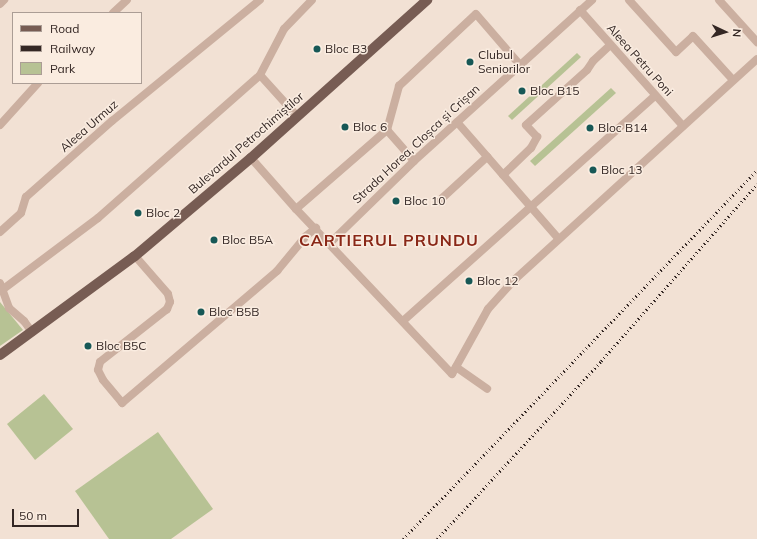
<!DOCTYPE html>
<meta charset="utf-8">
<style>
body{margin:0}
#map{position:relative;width:757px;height:539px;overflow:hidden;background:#f2e1d4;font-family:Mulish,sans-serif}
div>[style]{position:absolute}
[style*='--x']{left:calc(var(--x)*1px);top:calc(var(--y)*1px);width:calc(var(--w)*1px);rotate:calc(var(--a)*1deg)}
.green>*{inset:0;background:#b7c294}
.minor>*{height:8px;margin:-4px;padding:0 4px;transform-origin:4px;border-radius:4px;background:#cbafa0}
.primary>*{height:10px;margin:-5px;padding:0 5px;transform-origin:5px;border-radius:5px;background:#775c53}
.rail>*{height:2.5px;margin-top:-1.25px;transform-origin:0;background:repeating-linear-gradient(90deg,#342724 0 1px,transparent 0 4px)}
.dots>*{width:11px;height:11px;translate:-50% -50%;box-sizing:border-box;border:2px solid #faece0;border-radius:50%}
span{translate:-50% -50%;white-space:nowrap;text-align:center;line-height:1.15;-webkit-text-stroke:3px #faece0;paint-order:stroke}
.poi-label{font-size:12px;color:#342724}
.left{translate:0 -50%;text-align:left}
.street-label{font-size:12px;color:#342724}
.district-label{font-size:16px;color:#892717;font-weight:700;letter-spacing:1px}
.legend{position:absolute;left:12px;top:12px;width:130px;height:72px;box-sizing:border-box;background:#faece0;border:1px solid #ab9d95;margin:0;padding:5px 7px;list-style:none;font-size:12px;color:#342724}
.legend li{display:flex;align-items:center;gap:8px;height:20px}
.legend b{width:20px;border:1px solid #ab9d95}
.north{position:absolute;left:705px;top:12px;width:40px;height:40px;-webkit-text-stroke:3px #faece0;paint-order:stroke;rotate:94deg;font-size:11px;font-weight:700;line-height:16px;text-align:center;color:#342724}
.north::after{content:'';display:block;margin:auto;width:14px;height:18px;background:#342724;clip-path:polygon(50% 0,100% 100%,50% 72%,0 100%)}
.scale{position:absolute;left:12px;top:509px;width:67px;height:18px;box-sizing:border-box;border:2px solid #342724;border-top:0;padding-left:5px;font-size:12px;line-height:14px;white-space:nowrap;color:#342724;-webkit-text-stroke:3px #faece0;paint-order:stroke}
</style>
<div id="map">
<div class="green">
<i style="clip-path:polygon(577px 53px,581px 57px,512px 120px,508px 116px)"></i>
<i style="clip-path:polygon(611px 88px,616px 93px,535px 166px,530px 161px)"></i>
<i style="clip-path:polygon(0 302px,23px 330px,0 346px)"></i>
<i style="clip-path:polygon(44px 394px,73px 429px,35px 460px,7px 424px)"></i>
<i style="clip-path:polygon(158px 432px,213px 509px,171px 539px,109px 539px,75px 491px)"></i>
</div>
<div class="minor">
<i style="--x:629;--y:0;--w:70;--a:47.9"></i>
<i style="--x:676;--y:52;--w:23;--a:-43"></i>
<i style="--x:693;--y:36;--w:59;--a:47.7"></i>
<i style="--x:719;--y:0;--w:57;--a:47.9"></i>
<i style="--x:0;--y:4;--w:6;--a:-45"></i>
<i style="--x:580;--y:10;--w:155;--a:48.4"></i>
<i style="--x:113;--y:13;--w:19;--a:-43"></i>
<i style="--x:297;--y:116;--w:55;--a:-132.1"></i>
<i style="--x:260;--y:75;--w:52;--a:-62.4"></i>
<i style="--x:284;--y:29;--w:40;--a:-46"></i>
<i style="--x:457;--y:122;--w:154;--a:49"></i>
<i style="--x:0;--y:125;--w:57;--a:-47.9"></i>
<i style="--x:387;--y:130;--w:41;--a:48.9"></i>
<i style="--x:251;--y:158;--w:68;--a:48.6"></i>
<i style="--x:296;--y:209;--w:227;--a:46.6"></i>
<i style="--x:452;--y:374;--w:74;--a:-61"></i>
<i style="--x:488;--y:309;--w:36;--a:-48"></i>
<i style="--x:512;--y:282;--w:331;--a:-42.3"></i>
<i style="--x:503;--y:175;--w:39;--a:-44"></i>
<i style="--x:531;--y:148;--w:13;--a:-61"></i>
<i style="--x:537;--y:137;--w:16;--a:-133"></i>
<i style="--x:526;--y:125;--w:82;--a:-42"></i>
<i style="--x:587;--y:70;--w:11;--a:-56"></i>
<i style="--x:593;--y:61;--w:23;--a:-43"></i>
<i style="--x:438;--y:202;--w:67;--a:-42.6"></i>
<i style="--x:296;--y:209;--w:121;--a:-41"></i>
<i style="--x:387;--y:130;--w:46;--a:-74.7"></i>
<i style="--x:399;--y:86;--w:105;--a:-43.1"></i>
<i style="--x:476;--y:14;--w:67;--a:49.2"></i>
<i style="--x:0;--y:232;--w:28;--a:-42"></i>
<i style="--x:21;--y:213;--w:17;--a:-73"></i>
<i style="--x:26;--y:197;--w:115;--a:-41.5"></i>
<i style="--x:112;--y:121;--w:191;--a:-39.3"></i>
<i style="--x:330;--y:243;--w:117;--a:-44.3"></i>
<i style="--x:414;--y:161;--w:240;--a:-42.1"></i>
<i style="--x:135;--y:256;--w:50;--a:49"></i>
<i style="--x:168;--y:294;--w:8;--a:76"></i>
<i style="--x:170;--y:302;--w:8;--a:113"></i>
<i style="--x:167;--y:309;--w:85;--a:141.7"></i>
<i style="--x:100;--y:362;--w:8;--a:104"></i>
<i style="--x:98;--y:370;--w:11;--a:63"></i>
<i style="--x:103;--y:380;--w:30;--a:50"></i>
<i style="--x:122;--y:403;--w:204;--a:-40.4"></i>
<i style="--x:277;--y:271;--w:45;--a:-50.4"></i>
<i style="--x:306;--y:236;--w:13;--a:-39"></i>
<i style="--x:0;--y:283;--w:27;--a:70"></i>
<i style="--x:9;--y:308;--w:20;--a:41"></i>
<i style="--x:24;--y:321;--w:14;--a:54"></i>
<i style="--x:2;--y:290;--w:120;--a:-36.9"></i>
<i style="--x:98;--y:218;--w:216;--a:-41.4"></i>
<i style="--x:403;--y:321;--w:338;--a:-41.8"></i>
<i style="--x:456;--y:367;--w:38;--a:35"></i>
</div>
<div class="primary">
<i style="--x:0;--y:355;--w:167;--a:-36.3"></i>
<i style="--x:135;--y:256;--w:152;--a:-40.2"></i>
<i style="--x:251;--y:158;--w:237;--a:-41.9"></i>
</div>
<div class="rail">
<i style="--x:403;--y:539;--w:511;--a:-46.19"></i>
<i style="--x:437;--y:539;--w:242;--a:-47.3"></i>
<i style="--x:601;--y:361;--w:236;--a:-48.6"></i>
</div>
<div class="dots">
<i style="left:317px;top:49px;background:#175856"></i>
<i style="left:470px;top:62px;background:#175856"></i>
<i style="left:522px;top:91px;background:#175856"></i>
<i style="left:345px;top:127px;background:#175856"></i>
<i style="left:590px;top:128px;background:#175856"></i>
<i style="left:593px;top:170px;background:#175856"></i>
<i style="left:396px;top:201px;background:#175856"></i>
<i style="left:138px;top:213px;background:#175856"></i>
<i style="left:214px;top:240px;background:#175856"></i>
<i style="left:469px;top:281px;background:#175856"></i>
<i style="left:201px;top:312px;background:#175856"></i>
<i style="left:88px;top:346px;background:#175856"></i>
</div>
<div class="poi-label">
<span class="left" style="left:325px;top:49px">Bloc B3</span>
<span class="left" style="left:478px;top:62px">Clubul<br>Seniorilor</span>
<span class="left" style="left:530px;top:91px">Bloc B15</span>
<span class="left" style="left:353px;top:127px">Bloc 6</span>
<span class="left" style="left:598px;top:128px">Bloc B14</span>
<span class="left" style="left:601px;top:170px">Bloc 13</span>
<span class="left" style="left:404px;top:201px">Bloc 10</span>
<span class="left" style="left:146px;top:213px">Bloc 2</span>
<span class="left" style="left:222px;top:240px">Bloc B5A</span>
<span class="left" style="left:477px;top:281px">Bloc 12</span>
<span class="left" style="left:209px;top:312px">Bloc B5B</span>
<span class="left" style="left:96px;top:346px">Bloc B5C</span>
</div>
<div class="street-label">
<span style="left:640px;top:60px;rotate:48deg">Aleea Petru Poni</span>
<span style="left:89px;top:126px;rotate:-41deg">Aleea Urmuz</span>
<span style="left:246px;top:143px;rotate:-41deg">Bulevardul Petrochimiștilor</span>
<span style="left:416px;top:144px;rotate:-43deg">Strada Horea, Cloșca și Crișan</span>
</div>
<div class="district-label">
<span style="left:389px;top:240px">CARTIERUL PRUNDU</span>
</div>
<ul class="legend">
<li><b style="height:5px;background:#775c53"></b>Road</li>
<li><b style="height:5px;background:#342724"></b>Railway</li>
<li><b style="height:11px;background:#b7c294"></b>Park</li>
</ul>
<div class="north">N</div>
<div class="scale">50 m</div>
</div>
